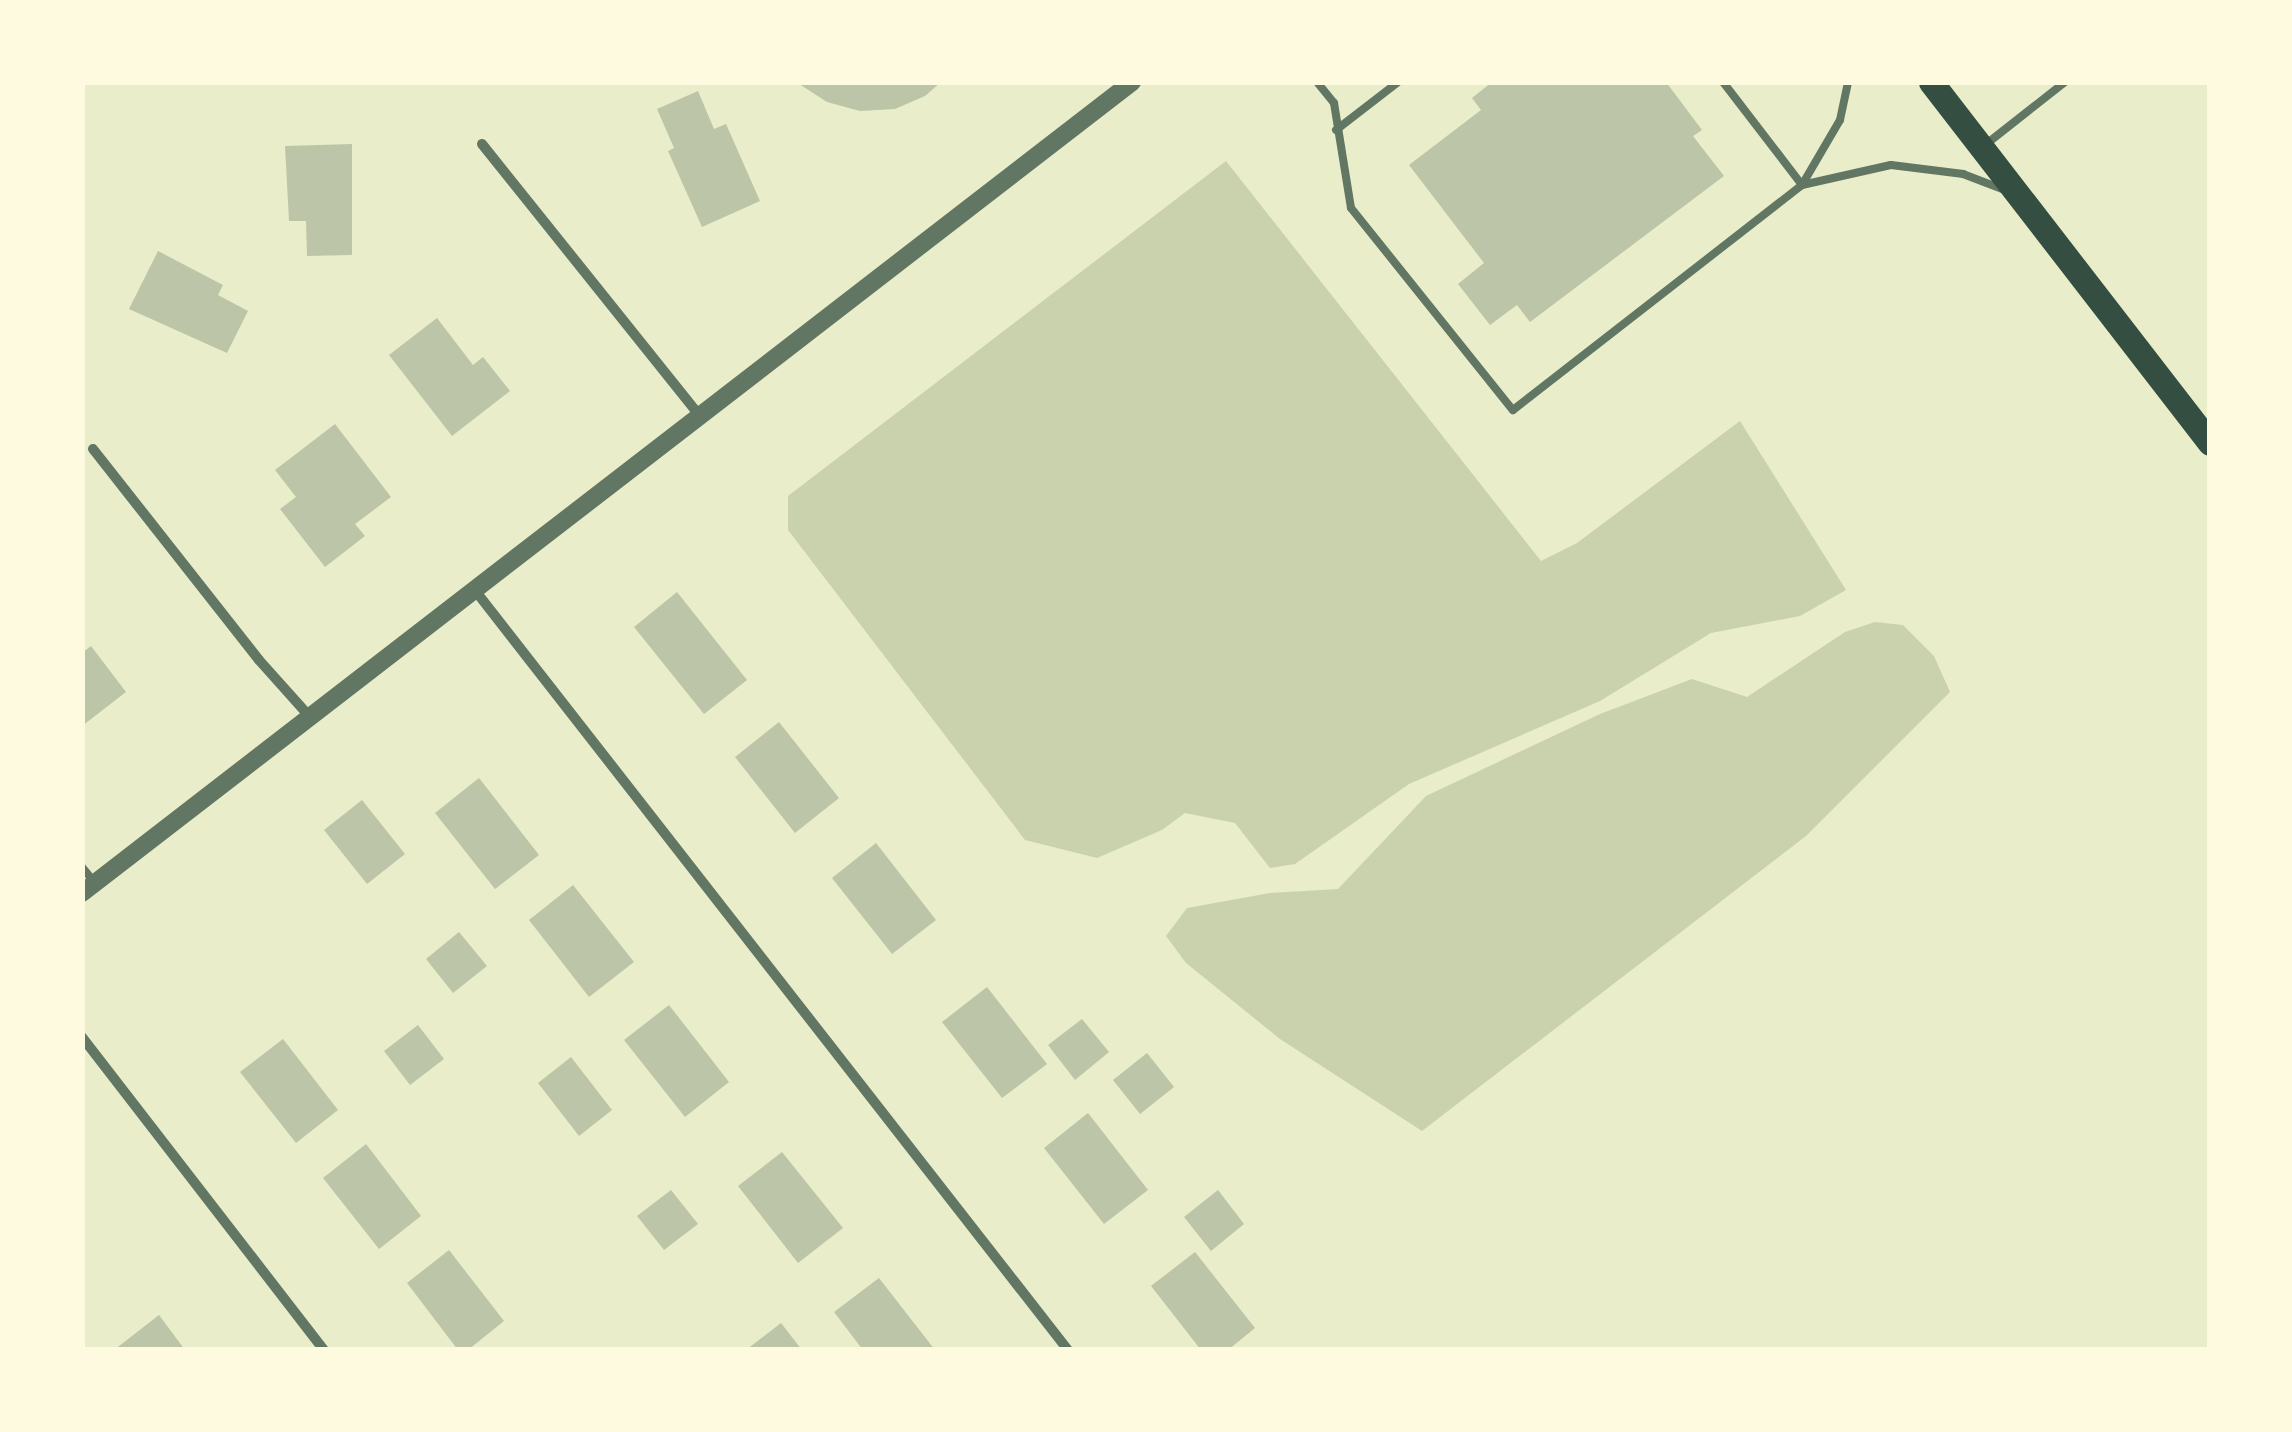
<!DOCTYPE html>
<style>
body{margin:0}
#map{position:relative;width:2292px;height:1432px;overflow:hidden;background:#e9edc9;font-family:Mulish,sans-serif}
div>[style]{position:absolute}
[style*='--x']{left:calc(var(--x)*1px);top:calc(var(--y)*1px);width:calc(var(--w)*1px);rotate:calc(var(--a)*1deg)}
.green>*{inset:0;background:#cad2ad}
.building>*{inset:0;background:#bcc5a7}
.service>*{height:8px;margin:-4px;padding:0 4px;transform-origin:4px;border-radius:4px;background:#617663}
.minor>*{height:10px;margin:-5px;padding:0 5px;transform-origin:5px;border-radius:5px;background:#617663}
.tertiary>*{height:18px;margin:-9px;padding:0 9px;transform-origin:9px;border-radius:9px;background:#617663}
.primary>*{height:25px;margin:-12.5px;padding:0 12.5px;transform-origin:12.5px;border-radius:12.5px;background:#344e41}
span{translate:-50% -50%;white-space:nowrap;text-align:center;line-height:1.15;-webkit-text-stroke:8px #fefae0;paint-order:stroke}
.frame{position:absolute;inset:0;border:85px solid #fefae0;pointer-events:none}
</style>
<div id="map">
<div class="green">
<i style="clip-path:polygon(1226px 161px,1541px 561px,1577px 543px,1740px 421px,1846px 590px,1800px 616px,1711px 633px,1600px 701px,1409px 784px,1295px 864px,1270px 868px,1235px 823px,1185px 813px,1162px 830px,1097px 858px,1025px 840px,788px 530px,788px 496px)"></i>
<i style="clip-path:polygon(1875px 622px,1903px 625px,1934px 656px,1950px 692px,1806px 836px,1422px 1131px,1280px 1039px,1186px 963px,1166px 936px,1187px 908px,1270px 893px,1338px 889px,1426px 796px,1600px 714px,1692px 679px,1747px 697px,1845px 632px)"></i>
</div>
<div class="building">
<i style="clip-path:polygon(796px 82px,941px 82px,925px 96px,895px 109px,860px 111px,827px 102px)"></i>
<i style="clip-path:polygon(1492px 82px,1666px 82px,1702px 130px,1693px 136px,1724px 176px,1530px 322px,1517px 305px,1490px 325px,1458px 284px,1484px 263px,1409px 165px,1481px 110px,1472px 98px)"></i>
<i style="clip-path:polygon(698px 91px,714px 129px,726px 124px,760px 201px,702px 227px,668px 151px,674px 148px,657px 109px)"></i>
<i style="clip-path:polygon(352px 144px,352px 255px,307px 256px,306px 221px,289px 221px,285px 146px)"></i>
<i style="clip-path:polygon(158px 251px,223px 285px,218px 295px,248px 311px,227px 353px,129px 309px)"></i>
<i style="clip-path:polygon(437px 318px,473px 365px,483px 357px,510px 391px,452px 436px,389px 355px)"></i>
<i style="clip-path:polygon(335px 424px,391px 497px,355px 524px,365px 536px,325px 567px,280px 509px,296px 497px,275px 470px)"></i>
<i style="clip-path:polygon(677px 592px,747px 680px,704px 714px,634px 627px)"></i>
<i style="clip-path:polygon(91px 646px,126px 692px,82px 726px,82px 653px)"></i>
<i style="clip-path:polygon(779px 722px,839px 798px,795px 833px,735px 757px)"></i>
<i style="clip-path:polygon(479px 778px,539px 855px,495px 889px,435px 813px)"></i>
<i style="clip-path:polygon(362px 800px,405px 854px,367px 884px,324px 830px)"></i>
<i style="clip-path:polygon(876px 843px,936px 920px,892px 954px,832px 878px)"></i>
<i style="clip-path:polygon(573px 885px,634px 962px,589px 997px,529px 920px)"></i>
<i style="clip-path:polygon(459px 932px,487px 966px,453px 993px,426px 959px)"></i>
<i style="clip-path:polygon(987px 987px,1047px 1064px,1002px 1098px,942px 1022px)"></i>
<i style="clip-path:polygon(669px 1005px,729px 1082px,685px 1117px,624px 1040px)"></i>
<i style="clip-path:polygon(1082px 1019px,1109px 1052px,1075px 1080px,1048px 1045px)"></i>
<i style="clip-path:polygon(418px 1025px,444px 1059px,410px 1085px,384px 1051px)"></i>
<i style="clip-path:polygon(283px 1039px,338px 1110px,296px 1143px,240px 1072px)"></i>
<i style="clip-path:polygon(1147px 1053px,1174px 1087px,1140px 1114px,1113px 1080px)"></i>
<i style="clip-path:polygon(571px 1057px,612px 1110px,579px 1136px,538px 1083px)"></i>
<i style="clip-path:polygon(1088px 1113px,1148px 1190px,1104px 1224px,1044px 1148px)"></i>
<i style="clip-path:polygon(366px 1144px,421px 1216px,379px 1249px,323px 1178px)"></i>
<i style="clip-path:polygon(782px 1152px,843px 1228px,798px 1263px,738px 1186px)"></i>
<i style="clip-path:polygon(671px 1190px,698px 1224px,664px 1250px,637px 1216px)"></i>
<i style="clip-path:polygon(1218px 1190px,1244px 1224px,1211px 1251px,1184px 1217px)"></i>
<i style="clip-path:polygon(449px 1250px,504px 1321px,468px 1350px,458px 1350px,407px 1283px)"></i>
<i style="clip-path:polygon(1195px 1252px,1255px 1328px,1228px 1350px,1201px 1350px,1151px 1286px)"></i>
<i style="clip-path:polygon(879px 1278px,935px 1350px,863px 1350px,834px 1312px)"></i>
<i style="clip-path:polygon(159px 1315px,185px 1350px,114px 1350px)"></i>
<i style="clip-path:polygon(781px 1323px,802px 1350px,746px 1350px)"></i>
</div>
<div class="service">
<i style="--x:1317;--y:82;--w:27;--a:51"></i>
<i style="--x:1334;--y:103;--w:106;--a:80.8"></i>
<i style="--x:1351;--y:208;--w:259;--a:51.3"></i>
<i style="--x:1513;--y:410;--w:366;--a:-37.9"></i>
<i style="--x:1802;--y:185;--w:75;--a:-59.7"></i>
<i style="--x:1840;--y:120;--w:39;--a:-78"></i>
<i style="--x:1723;--y:82;--w:130;--a:52.5"></i>
<i style="--x:1336;--y:130;--w:78;--a:-37.7"></i>
<i style="--x:1985;--y:145;--w:102;--a:-38.2"></i>
<i style="--x:1802;--y:185;--w:91;--a:-12.7"></i>
<i style="--x:1891;--y:165;--w:73;--a:7.1"></i>
<i style="--x:1963;--y:174;--w:42;--a:21"></i>
<i style="--x:82;--y:867;--w:21;--a:51"></i>
</div>
<div class="minor">
<i style="--x:482;--y:144;--w:347;--a:51.3"></i>
<i style="--x:93;--y:449;--w:268;--a:51.8"></i>
<i style="--x:259;--y:660;--w:75;--a:48.2"></i>
<i style="--x:474;--y:589;--w:965;--a:52.03"></i>
<i style="--x:82;--y:1037;--w:396;--a:52.3"></i>
</div>
<div class="tertiary">
<i style="--x:82;--y:893;--w:1327;--a:-37.68"></i>
</div>
<div class="primary">
<i style="--x:1931;--y:82;--w:456;--a:52.3"></i>
</div>
<div class="frame"></div>
</div>
